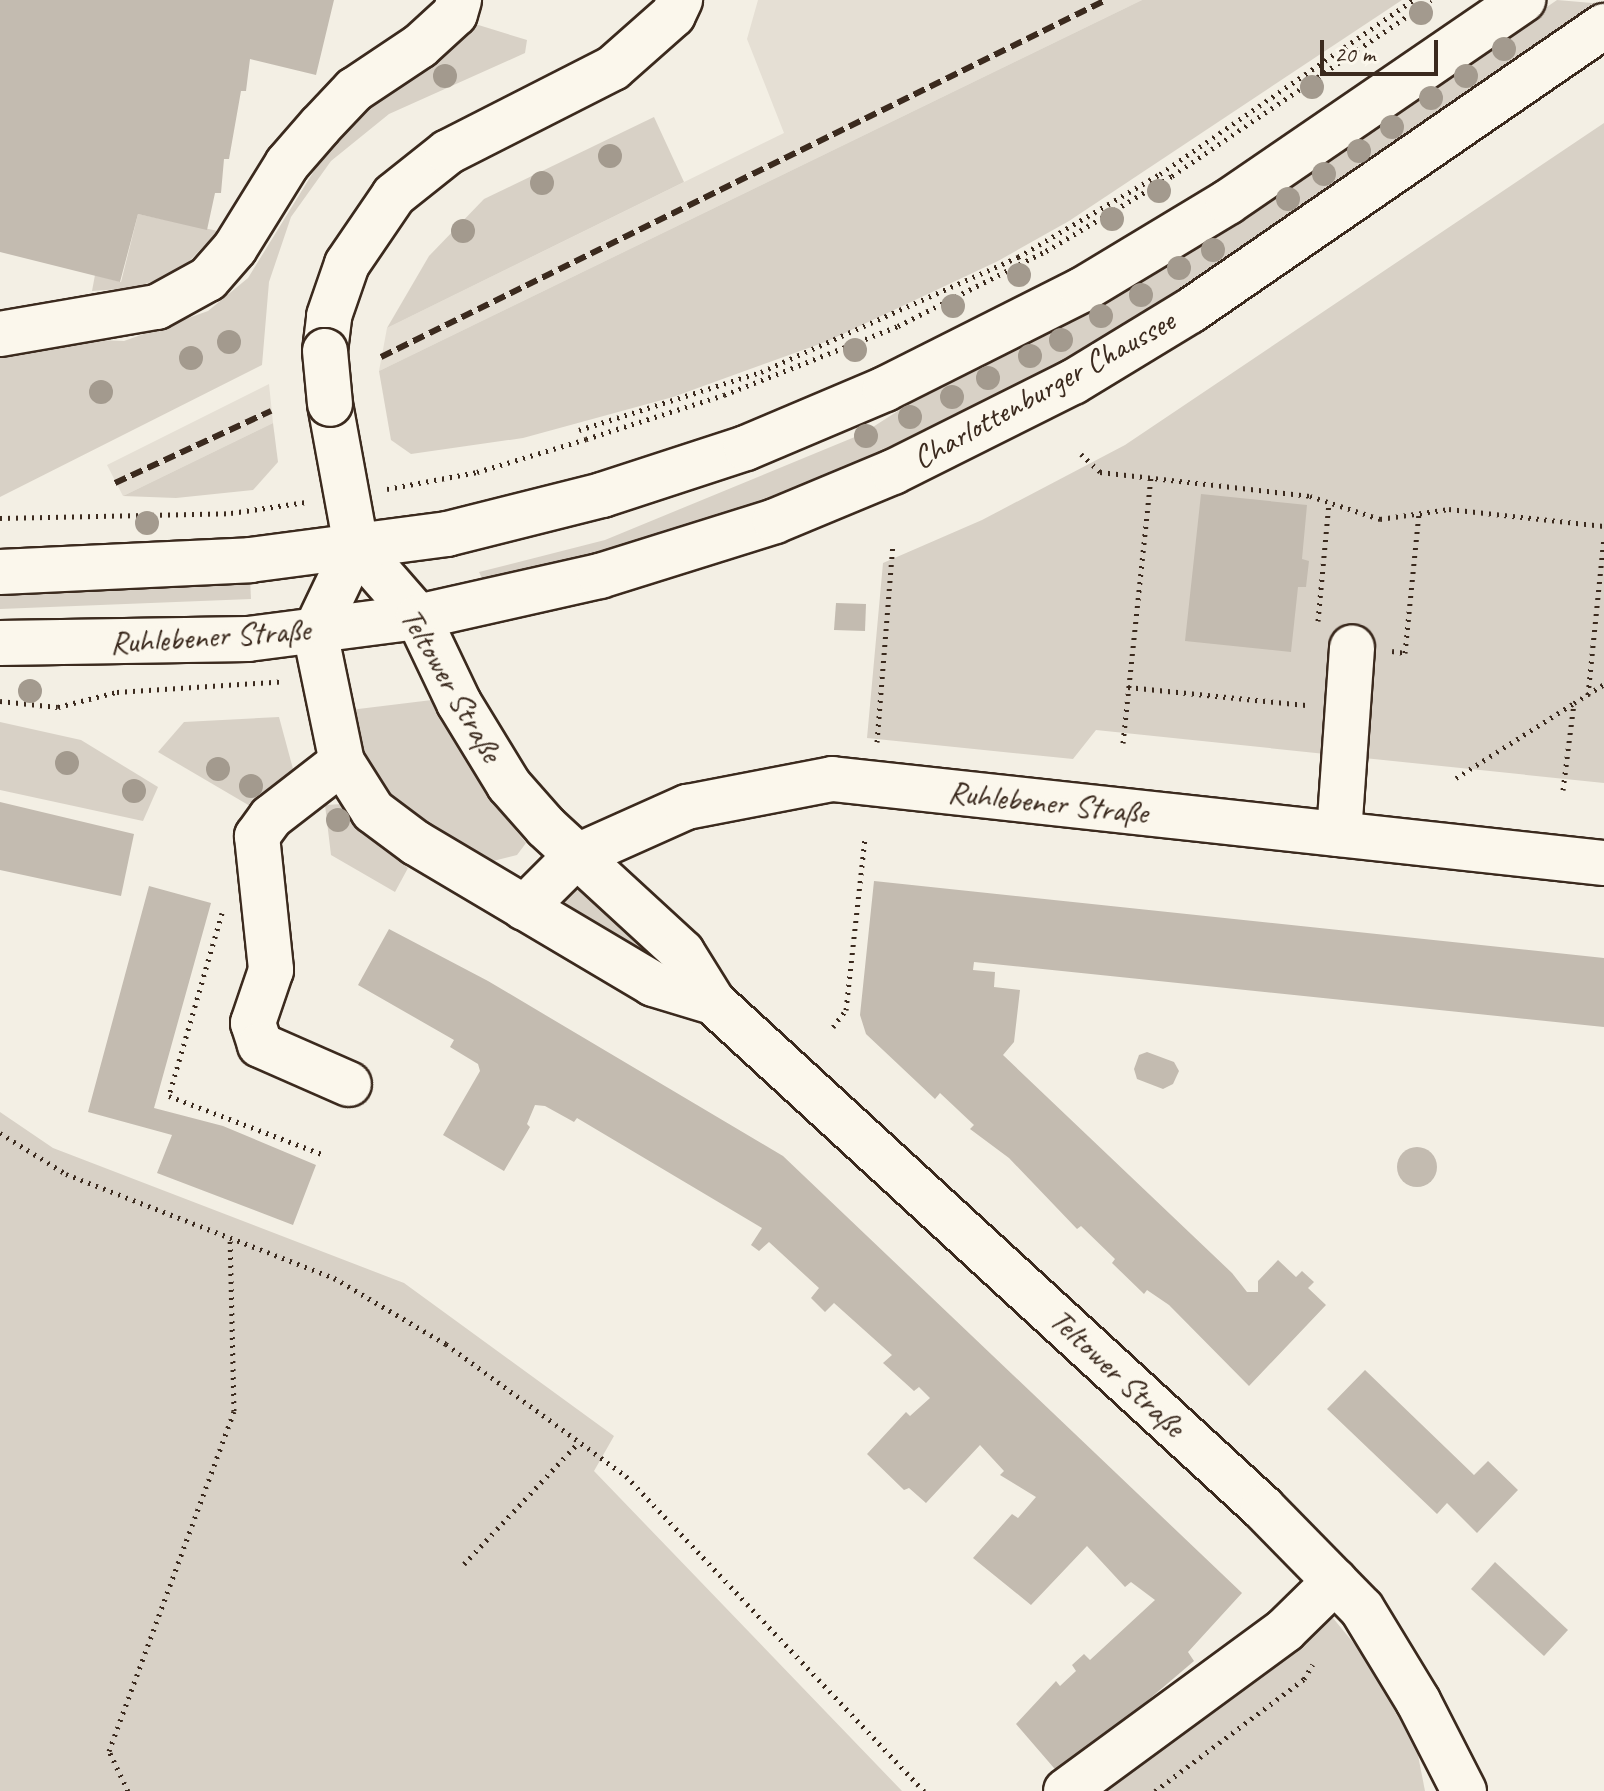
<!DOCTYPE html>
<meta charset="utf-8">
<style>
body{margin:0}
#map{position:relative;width:1604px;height:1791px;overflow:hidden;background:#f3efe4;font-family:Caveat,sans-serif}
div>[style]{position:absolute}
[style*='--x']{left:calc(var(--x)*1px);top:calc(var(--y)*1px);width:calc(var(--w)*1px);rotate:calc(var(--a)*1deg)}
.built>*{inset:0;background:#e5dfd4}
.green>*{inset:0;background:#d8d1c6}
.building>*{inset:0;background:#c3bbb0}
.round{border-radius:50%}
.path>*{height:5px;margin-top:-2.5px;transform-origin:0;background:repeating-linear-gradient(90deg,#3b2a1e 0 2px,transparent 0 8px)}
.roads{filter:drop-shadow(2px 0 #3b2a1e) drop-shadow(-2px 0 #3b2a1e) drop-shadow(0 2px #3b2a1e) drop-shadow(0 -2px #3b2a1e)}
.minor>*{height:44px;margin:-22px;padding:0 22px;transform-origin:22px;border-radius:22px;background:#fbf7ec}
.major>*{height:44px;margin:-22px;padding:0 22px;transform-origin:22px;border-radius:22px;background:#fbf7ec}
.rail>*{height:6px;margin-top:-3px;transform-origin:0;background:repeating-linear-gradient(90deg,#3b2a1e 0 12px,transparent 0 18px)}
.bridges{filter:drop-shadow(2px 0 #3b2a1e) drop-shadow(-2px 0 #3b2a1e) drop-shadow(0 2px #3b2a1e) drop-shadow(0 -2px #3b2a1e)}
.minor-bridge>*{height:44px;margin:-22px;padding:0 22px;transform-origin:22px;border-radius:22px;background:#fbf7ec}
.trees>*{width:24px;height:24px;margin:-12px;border-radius:50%;background:#a39a8e}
span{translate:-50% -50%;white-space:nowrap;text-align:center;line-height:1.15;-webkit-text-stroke:8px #fbf7ec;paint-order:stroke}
.street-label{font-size:32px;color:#3b2a1e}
.scale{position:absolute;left:1320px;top:40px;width:118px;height:36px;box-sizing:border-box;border:4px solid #3b2a1e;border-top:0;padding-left:10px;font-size:24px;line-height:28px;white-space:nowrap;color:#3b2a1e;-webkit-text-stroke:6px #fbf7ec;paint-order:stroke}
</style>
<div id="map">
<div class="built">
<i style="clip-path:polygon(758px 0,1142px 0,379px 371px,387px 328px,784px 133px,747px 39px)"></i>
<i style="clip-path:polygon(269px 384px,273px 423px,123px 496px,107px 465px)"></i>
</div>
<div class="green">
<i style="clip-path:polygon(1142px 0,1402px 0,1069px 221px,998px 261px,828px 341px,673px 397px,523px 438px,411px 454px,391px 440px,379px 371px)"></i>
<i style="clip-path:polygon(1557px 0,1604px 4px,1256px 245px,971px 419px,758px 507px,486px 587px,479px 572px,605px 540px,862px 434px,929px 391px,1194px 249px)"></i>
<i style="clip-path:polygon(472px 23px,527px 40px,525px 53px,389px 114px,331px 161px,291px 217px,269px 282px,262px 365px,0 497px,0 350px,78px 339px,124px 341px,208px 311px,248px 278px,325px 153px,361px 115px,447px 53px)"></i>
<i style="clip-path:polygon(654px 117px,684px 182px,387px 328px,429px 256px,484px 199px)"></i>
<i style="clip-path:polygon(1604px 123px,1604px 783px,1096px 730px,1073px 759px,867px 738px,883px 563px,982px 520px,1125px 445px)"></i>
<i style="clip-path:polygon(138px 214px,218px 231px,179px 272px,134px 288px,92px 291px,95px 275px,121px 282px)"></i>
<i style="clip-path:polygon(273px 423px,278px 462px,253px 490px,176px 498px,123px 496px)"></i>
<i style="clip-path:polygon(250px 578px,251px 599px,0 609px,0 592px)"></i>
<i style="clip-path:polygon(432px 700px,486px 794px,526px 843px,517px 855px,481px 864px,396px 808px,363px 757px,350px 710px)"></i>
<i style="clip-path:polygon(279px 717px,296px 780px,262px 813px,158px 752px,184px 722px)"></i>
<i style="clip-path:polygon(0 722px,81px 740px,158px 787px,143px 821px,0 790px)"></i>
<i style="clip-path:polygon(343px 804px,361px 829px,408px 868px,395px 892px,331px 855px,325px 805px)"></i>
<i style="clip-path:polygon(576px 885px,579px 886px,669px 969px,563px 914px,558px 899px)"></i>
<i style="clip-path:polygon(0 1112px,53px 1148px,404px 1283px,614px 1436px,594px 1471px,902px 1791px,0 1791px)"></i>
<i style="clip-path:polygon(1328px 1612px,1361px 1652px,1416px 1745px,1425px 1791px,1078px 1791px)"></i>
</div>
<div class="building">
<i style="clip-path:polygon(0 0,334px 0,316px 75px,250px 59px,246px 91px,241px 91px,229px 159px,224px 159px,221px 193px,215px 193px,207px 230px,138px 214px,120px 282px,0 252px)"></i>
<i style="clip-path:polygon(1201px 494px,1307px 505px,1302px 559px,1309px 561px,1306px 587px,1298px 587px,1291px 652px,1185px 641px)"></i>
<i style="clip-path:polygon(836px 603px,866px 604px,865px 631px,834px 630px)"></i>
<i style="clip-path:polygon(0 802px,134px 834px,121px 896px,0 870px)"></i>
<i style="clip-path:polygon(874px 881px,1604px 958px,1604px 1027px,974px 962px,973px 970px,995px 972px,994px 987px,1020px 990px,1014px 1042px,1003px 1055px,1232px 1273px,1247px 1292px,1258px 1292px,1258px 1281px,1278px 1260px,1296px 1277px,1302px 1271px,1314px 1282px,1308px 1288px,1326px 1305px,1249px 1386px,1169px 1305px,1147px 1290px,1144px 1294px,1112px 1263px,1115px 1259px,1081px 1226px,1077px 1229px,1009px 1158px,970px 1129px,974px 1125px,940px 1093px,935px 1099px,866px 1034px,860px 1015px)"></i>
<i style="clip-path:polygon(149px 886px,211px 903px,154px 1108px,223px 1126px,316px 1165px,293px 1225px,157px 1173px,172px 1135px,88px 1112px)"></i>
<i style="clip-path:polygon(389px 929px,488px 981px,783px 1156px,1242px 1593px,1188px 1652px,1194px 1661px,1060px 1775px,1016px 1724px,1056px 1681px,1060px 1686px,1076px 1671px,1072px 1665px,1084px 1654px,1090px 1660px,1155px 1600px,1131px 1582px,1125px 1587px,1087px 1546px,1031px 1605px,973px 1558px,1012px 1514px,1018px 1518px,1036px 1497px,1000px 1475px,1004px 1471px,980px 1445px,926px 1503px,909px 1488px,904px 1490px,867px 1454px,906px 1412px,910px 1416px,930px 1398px,919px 1387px,914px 1391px,883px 1363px,892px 1355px,834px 1303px,825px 1312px,811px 1298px,819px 1288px,769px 1242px,759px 1251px,751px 1245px,762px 1228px,577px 1118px,574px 1122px,545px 1106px,535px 1105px,527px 1124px,530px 1127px,504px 1171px,443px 1135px,480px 1071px,478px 1064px,450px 1047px,454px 1040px,358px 985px)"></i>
<i style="clip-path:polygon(1147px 1052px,1174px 1062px,1179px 1071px,1173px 1084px,1163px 1089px,1137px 1079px,1134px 1069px,1139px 1055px)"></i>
<i class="round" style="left:1397px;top:1147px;width:40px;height:40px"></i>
<i style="clip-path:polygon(1365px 1370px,1474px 1475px,1488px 1461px,1518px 1490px,1477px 1533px,1447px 1503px,1437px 1514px,1327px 1409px)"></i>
<i style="clip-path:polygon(1495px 1562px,1568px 1630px,1544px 1656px,1471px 1589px)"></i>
</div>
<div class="path">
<i style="--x:579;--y:430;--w:191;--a:-17.7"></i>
<i style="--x:761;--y:372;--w:282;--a:-24.1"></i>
<i style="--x:1018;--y:257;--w:164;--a:-30.3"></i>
<i style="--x:1160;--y:174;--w:307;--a:-34.5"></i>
<i style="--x:1081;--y:454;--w:26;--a:43"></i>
<i style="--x:1100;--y:472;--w:211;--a:6.5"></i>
<i style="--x:1310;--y:496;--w:74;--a:18.2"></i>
<i style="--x:1380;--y:519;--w:70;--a:-8.2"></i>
<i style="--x:1449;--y:509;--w:156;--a:6.3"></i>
<i style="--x:387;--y:489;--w:92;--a:-10.7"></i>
<i style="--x:477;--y:472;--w:114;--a:-16.8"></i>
<i style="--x:586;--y:439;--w:145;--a:-17.7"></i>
<i style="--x:724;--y:395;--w:187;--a:-21.6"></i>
<i style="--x:898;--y:326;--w:166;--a:-26.9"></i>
<i style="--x:1046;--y:251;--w:147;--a:-30.8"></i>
<i style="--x:1172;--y:176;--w:313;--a:-34.2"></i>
<i style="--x:0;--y:518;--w:231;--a:-1.2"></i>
<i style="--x:231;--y:513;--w:76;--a:-8.3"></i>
<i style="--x:1318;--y:621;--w:120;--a:-84.7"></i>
<i style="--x:1392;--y:651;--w:13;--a:9"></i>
<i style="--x:1405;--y:653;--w:141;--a:-84.3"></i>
<i style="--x:1128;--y:687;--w:179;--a:5.8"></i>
<i style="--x:1588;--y:695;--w:159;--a:-84.2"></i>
<i style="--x:0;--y:701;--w:58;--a:5.9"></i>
<i style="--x:58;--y:707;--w:61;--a:-14.3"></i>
<i style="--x:117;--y:692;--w:168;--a:-3.7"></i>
<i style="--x:877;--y:742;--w:199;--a:-85.4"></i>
<i style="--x:1123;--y:743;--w:267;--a:-84"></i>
<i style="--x:1456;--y:778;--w:140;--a:-32.4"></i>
<i style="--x:1563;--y:790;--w:88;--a:-82.8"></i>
<i style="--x:1574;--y:703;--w:36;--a:-32"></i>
<i style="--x:222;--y:913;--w:191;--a:106.2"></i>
<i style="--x:169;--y:1096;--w:166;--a:20.8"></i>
<i style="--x:833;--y:1027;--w:21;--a:-53"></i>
<i style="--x:846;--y:1010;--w:173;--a:-83.7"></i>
<i style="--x:0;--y:1133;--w:78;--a:31.8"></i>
<i style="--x:66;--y:1174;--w:287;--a:21.2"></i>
<i style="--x:334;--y:1278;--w:130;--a:30.5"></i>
<i style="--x:446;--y:1344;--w:223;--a:36.3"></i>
<i style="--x:626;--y:1476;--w:434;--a:46.6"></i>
<i style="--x:464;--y:1564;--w:166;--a:-46.7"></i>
<i style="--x:128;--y:1791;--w:44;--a:-115.4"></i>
<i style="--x:109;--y:1751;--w:362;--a:-69.8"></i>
<i style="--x:234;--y:1411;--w:174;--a:-91.3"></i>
<i style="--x:1155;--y:1791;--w:186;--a:-36.9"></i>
<i style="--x:1304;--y:1679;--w:17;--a:-59"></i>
</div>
<div class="roads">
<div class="minor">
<i style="--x:0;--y:334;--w:159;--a:-9.8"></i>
<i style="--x:157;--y:307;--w:58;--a:-28.8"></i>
<i style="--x:208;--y:279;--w:41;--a:-48.9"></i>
<i style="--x:235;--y:248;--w:99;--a:-58.2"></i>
<i style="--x:287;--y:164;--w:50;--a:-49"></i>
<i style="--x:320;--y:126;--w:50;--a:-46.6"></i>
<i style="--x:354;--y:90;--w:79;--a:-33.7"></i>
<i style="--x:420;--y:46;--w:47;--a:-42.4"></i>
<i style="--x:455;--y:14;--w:15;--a:-74"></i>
<i style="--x:325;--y:351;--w:35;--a:-83"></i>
<i style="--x:329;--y:316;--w:55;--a:-70.9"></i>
<i style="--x:347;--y:264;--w:83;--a:-55.7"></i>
<i style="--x:394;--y:195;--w:69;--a:-38.5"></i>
<i style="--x:448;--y:152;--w:185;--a:-27"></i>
<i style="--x:613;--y:68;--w:80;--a:-41.5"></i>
<i style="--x:673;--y:15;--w:17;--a:-65"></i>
<i style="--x:330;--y:404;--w:144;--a:79.6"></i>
<i style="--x:356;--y:546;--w:94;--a:48.9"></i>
<i style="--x:418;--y:617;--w:95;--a:64.5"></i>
<i style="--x:459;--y:703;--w:96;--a:58.6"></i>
<i style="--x:509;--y:785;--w:56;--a:48.6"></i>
<i style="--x:546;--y:827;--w:185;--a:42.6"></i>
<i style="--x:682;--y:952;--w:59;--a:58.2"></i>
<i style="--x:713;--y:1002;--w:747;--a:42.61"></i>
<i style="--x:1263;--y:1508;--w:141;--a:45.6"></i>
<i style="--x:1362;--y:1609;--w:108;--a:58.7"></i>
<i style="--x:1418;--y:1701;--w:101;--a:62.9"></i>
<i style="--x:356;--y:546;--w:95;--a:115.5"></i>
<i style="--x:315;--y:632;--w:133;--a:78.3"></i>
<i style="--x:342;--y:762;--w:58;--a:57.7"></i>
<i style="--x:373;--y:811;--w:54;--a:36.7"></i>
<i style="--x:416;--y:843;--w:276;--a:30.7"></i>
<i style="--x:653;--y:984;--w:63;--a:16.7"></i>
<i style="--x:342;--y:762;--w:90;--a:142.2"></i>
<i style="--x:271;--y:817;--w:24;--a:126"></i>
<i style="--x:257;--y:836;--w:135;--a:84"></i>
<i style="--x:271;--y:970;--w:56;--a:108.8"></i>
<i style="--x:253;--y:1023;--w:23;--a:72"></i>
<i style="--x:260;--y:1045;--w:97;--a:23.7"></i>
<i style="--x:1339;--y:834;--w:187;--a:-86"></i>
<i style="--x:524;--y:908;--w:72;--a:-45"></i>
<i style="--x:575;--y:857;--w:123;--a:-24.1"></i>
<i style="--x:687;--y:807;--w:148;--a:-10.9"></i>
<i style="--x:832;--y:779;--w:777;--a:6.21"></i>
<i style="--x:1066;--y:1791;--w:272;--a:-36.3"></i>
<i style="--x:1285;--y:1630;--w:70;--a:-44.4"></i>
</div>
<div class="major">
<i style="--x:0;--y:572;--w:250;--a:-2.7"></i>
<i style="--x:250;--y:560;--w:199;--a:-7.5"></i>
<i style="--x:447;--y:534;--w:160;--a:-14.1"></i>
<i style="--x:602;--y:495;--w:151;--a:-18.1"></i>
<i style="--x:746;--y:448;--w:151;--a:-23"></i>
<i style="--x:885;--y:389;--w:220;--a:-26.7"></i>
<i style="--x:1082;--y:290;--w:170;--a:-31.1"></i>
<i style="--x:1228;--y:202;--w:358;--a:-34.4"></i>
<i style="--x:0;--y:643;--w:248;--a:-0.9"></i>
<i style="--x:248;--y:639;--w:171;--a:-7.4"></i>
<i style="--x:418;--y:617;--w:187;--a:-12.7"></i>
<i style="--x:600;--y:576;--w:183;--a:-17.4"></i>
<i style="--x:775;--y:521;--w:128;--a:-22.6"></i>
<i style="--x:893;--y:472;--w:201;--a:-26.6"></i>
<i style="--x:1073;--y:382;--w:137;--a:-31.3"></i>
<i style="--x:1190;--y:311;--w:503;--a:-34.54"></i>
</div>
</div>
<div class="rail">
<i style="--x:381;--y:357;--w:808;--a:-26.22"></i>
<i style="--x:115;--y:483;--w:172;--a:-24.8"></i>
</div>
<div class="bridges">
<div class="minor-bridge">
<i style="--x:325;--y:351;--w:53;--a:84.6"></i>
</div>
</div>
<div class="trees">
<i style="left:1421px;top:13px"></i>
<i style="left:1504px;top:49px"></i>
<i style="left:445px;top:76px"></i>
<i style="left:1466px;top:76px"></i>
<i style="left:1312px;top:87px"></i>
<i style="left:1431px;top:98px"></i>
<i style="left:1392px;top:127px"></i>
<i style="left:1359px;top:151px"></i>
<i style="left:610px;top:156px"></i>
<i style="left:1324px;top:174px"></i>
<i style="left:542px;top:183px"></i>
<i style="left:1159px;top:191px"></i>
<i style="left:1288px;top:199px"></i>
<i style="left:1112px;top:219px"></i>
<i style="left:463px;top:231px"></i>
<i style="left:1213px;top:250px"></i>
<i style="left:1179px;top:268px"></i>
<i style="left:1019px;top:275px"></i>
<i style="left:1141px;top:295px"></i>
<i style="left:953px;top:306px"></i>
<i style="left:1101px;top:316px"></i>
<i style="left:1061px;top:340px"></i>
<i style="left:229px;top:342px"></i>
<i style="left:855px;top:350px"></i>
<i style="left:1030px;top:356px"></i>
<i style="left:191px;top:358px"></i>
<i style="left:988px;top:378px"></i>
<i style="left:101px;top:392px"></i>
<i style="left:952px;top:397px"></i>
<i style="left:910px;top:417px"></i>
<i style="left:866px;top:436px"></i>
<i style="left:147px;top:523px"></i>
<i style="left:30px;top:691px"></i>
<i style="left:67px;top:763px"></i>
<i style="left:218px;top:769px"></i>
<i style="left:251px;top:786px"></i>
<i style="left:134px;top:791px"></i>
<i style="left:338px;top:820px"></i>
</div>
<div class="street-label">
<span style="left:1044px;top:390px;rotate:-29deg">Charlottenburger Chaussee</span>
<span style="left:210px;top:637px;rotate:-4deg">Ruhlebener Straße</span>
<span style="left:451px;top:685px;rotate:60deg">Teltower Straße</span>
<span style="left:1048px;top:803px;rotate:6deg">Ruhlebener Straße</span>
<span style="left:1117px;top:1373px;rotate:43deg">Teltower Straße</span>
</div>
<div class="scale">20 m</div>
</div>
